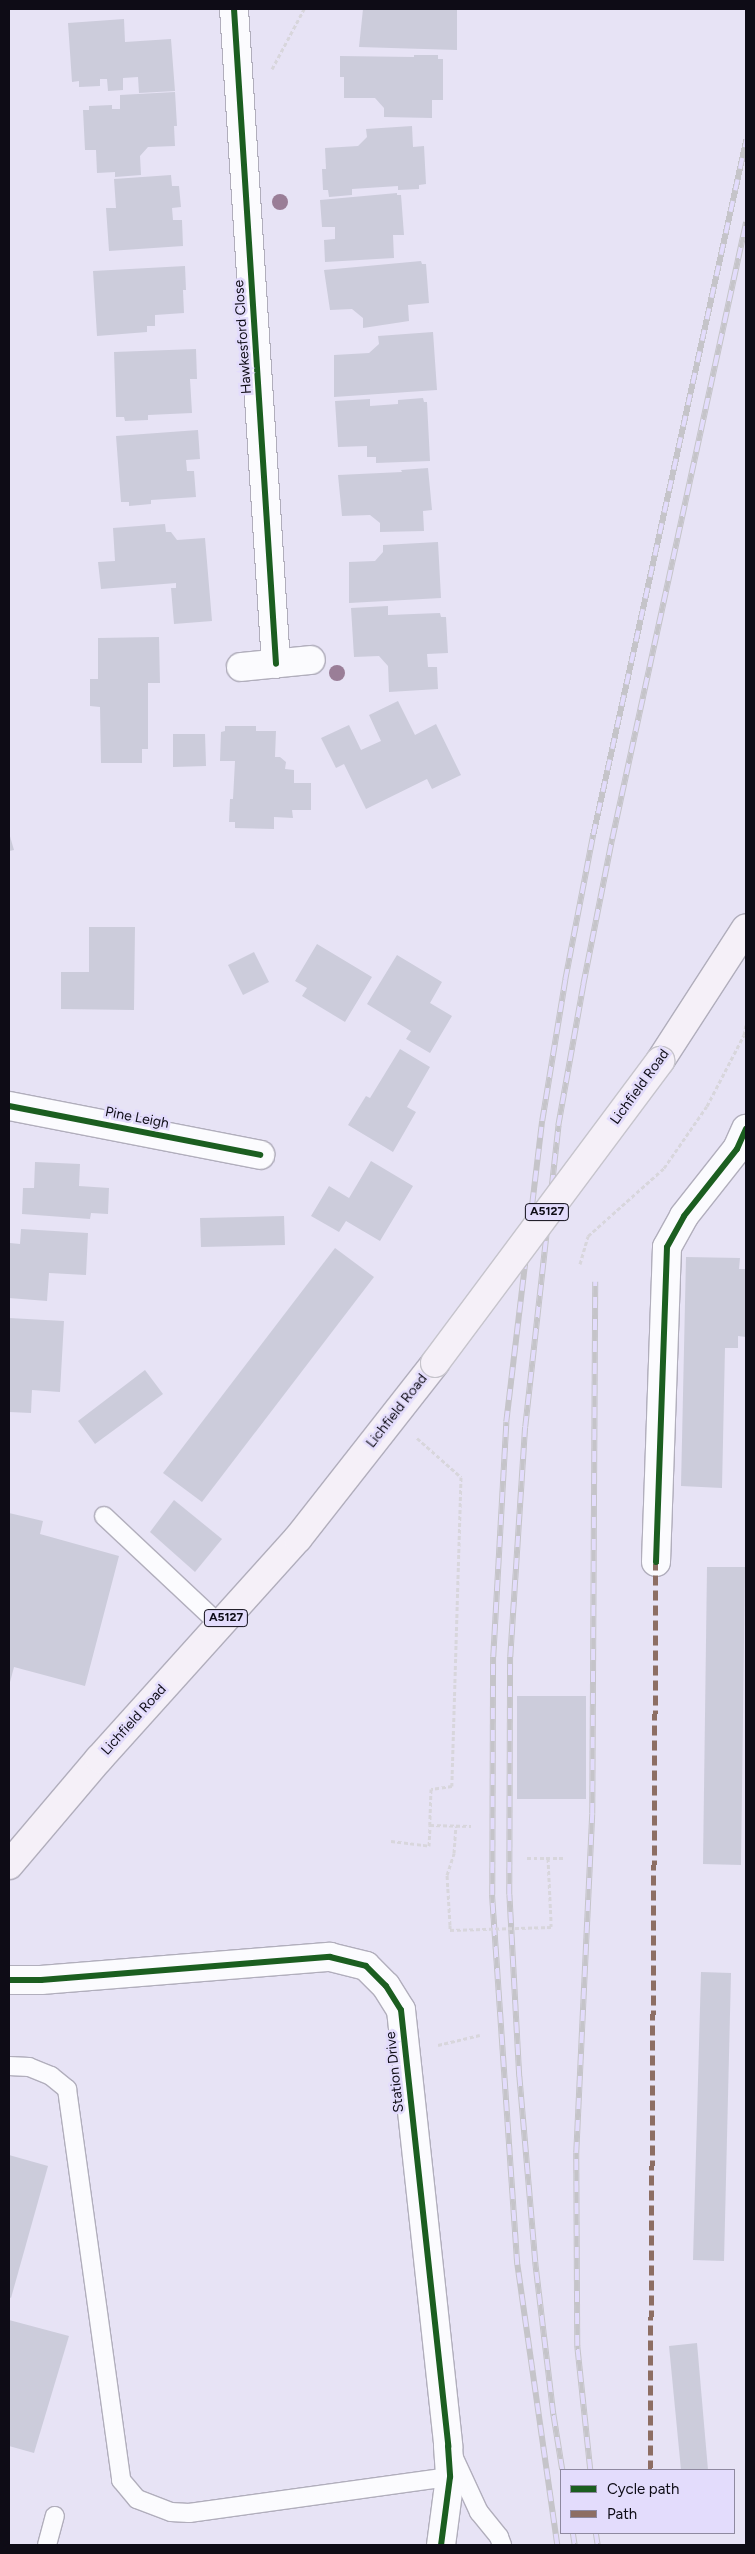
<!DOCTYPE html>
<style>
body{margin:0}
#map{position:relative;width:755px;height:2554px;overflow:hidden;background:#e7e3f5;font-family:Figtree,sans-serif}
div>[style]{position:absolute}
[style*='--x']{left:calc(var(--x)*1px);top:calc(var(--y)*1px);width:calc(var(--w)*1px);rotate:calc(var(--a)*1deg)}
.building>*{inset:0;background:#ccccdb}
.path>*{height:3px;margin-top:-1.5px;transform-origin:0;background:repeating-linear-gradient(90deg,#d8d6dc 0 4px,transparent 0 6.5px)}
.roads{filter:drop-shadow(1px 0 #b1aebc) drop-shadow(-1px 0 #b1aebc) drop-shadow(0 1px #b1aebc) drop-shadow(0 -1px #b1aebc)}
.lane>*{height:18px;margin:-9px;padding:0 9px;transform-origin:9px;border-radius:9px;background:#fbfbfe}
.street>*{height:28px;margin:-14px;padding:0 14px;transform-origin:14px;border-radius:14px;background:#fbfbfe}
.primary>*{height:28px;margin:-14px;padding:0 14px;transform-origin:14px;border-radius:14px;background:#f5f0f8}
.rail>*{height:5.5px;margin-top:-2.75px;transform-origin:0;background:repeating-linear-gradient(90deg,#e3dcfc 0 11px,#c5c4c9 0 22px);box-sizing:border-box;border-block:1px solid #c5c4c9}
.path-bridge>*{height:3px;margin-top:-1.5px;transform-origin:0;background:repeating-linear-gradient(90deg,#d8d6dc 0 4px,transparent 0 6.5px)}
.bridges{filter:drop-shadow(1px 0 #c6c4cc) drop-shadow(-1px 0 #c6c4cc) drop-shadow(0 1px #c6c4cc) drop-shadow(0 -1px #c6c4cc)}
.primary-bridge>*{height:28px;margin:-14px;padding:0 14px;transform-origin:14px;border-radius:14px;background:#f5f0f8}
.quiet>*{height:5px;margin-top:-2.5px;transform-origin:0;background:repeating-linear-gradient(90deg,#8d6e63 0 10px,transparent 0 15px)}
.cycleway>*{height:6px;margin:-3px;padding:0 3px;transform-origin:3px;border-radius:3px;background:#1b5e20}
.trees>*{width:16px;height:16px;margin:-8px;border-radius:50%;background:#9a7e97}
span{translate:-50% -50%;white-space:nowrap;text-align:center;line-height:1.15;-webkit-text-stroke:5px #e3dcfc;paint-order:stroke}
.shield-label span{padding:1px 4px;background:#e3dcfc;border:1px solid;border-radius:4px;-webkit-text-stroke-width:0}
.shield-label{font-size:12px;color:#0e0c16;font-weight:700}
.street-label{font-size:14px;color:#0e0c16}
.frame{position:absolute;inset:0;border:10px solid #0e0c16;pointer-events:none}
.legend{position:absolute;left:560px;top:2469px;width:175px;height:65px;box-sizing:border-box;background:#e3dcfc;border:1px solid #8e89a0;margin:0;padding:6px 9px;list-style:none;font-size:15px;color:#0e0c16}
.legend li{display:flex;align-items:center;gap:10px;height:25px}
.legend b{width:25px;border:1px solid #8e89a0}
</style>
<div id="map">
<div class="building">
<i style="clip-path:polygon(363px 9px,457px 9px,457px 50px,359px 47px)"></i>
<i style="clip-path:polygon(124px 19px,125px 42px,171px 39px,175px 91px,139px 93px,138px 77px,123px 78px,123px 90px,108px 91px,107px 79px,100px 79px,100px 86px,79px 87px,79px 81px,72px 82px,68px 23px)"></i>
<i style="clip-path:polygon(414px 55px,438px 55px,438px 59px,443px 59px,443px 100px,432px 100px,432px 118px,384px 117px,384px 108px,375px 98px,344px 98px,344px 77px,340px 77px,340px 56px,414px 57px)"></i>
<i style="clip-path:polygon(175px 92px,177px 126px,174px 126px,175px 146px,148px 147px,140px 156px,141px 175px,115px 177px,115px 172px,97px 173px,96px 150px,85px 150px,83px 110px,89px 110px,89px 106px,112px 105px,112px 109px,120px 109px,120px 95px)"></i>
<i style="clip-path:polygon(412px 126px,413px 147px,424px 146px,426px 184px,419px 185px,419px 189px,398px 190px,398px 186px,352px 189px,352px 195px,329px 197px,328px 190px,323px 190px,322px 169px,326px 169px,325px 148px,358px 146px,367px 137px,366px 129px)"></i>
<i style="clip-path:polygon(171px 175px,172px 186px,179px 186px,181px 207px,172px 208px,173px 220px,182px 220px,183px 246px,109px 251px,106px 208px,116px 208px,114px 179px)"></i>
<i style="clip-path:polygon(397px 193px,397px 195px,401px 195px,404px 235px,393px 235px,394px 258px,325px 262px,324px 240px,335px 239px,335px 227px,322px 227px,320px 200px)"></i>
<i style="clip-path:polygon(421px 261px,422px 264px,426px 264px,429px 303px,408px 305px,409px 321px,363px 328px,363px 318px,352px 309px,330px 310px,324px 270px)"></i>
<i style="clip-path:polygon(185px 266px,186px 290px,183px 290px,184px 313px,155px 315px,155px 326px,147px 326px,147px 332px,97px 336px,93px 271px)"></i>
<i style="clip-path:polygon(433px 332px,437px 390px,334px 397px,334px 355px,369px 353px,379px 344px,378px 336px)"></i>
<i style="clip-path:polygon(196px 349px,197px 379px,190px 379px,192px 413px,148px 415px,148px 420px,125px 421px,124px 417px,116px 417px,114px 352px)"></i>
<i style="clip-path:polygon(423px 398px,424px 402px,427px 402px,430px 461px,376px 463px,376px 457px,367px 457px,367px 446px,338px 447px,335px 401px,370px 399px,370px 406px,398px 404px,398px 400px)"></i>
<i style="clip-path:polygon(198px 430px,200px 459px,186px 460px,187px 471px,194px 471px,196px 497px,151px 500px,151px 504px,129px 506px,129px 502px,121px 502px,116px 436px)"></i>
<i style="clip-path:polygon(428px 468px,432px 510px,423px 511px,424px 531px,380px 532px,380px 523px,370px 515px,342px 516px,338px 475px,402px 472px,401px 470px)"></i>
<i style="clip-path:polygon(165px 524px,166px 532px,171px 532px,177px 540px,205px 538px,212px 621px,174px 624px,171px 588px,176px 588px,176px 583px,101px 589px,98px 562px,115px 561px,113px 528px)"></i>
<i style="clip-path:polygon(438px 542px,441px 598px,349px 603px,349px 562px,375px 561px,383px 552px,383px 545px)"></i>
<i style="clip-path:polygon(388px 606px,388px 615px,440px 613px,441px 617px,446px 617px,448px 653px,427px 654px,428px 667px,437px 667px,438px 689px,389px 692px,388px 666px,379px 656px,354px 657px,351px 608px)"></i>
<i style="clip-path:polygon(159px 637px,160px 683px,148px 683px,148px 749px,142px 749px,142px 763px,101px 763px,100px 707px,90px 706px,90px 679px,98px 679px,98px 638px)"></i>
<i style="clip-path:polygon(398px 701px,415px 735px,436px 724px,461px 775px,432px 789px,427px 779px,366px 809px,344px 764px,336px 768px,321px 738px,349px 725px,361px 750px,381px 741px,369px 715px)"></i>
<i style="clip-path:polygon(225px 726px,256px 726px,256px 731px,276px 731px,275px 757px,280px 757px,286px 762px,285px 769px,294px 770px,294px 783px,311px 783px,311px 810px,292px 810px,293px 818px,274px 817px,274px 829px,235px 828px,235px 822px,229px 822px,230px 799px,233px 799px,235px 761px,220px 761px,221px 732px,225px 731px)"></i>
<i style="clip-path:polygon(173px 734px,205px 734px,206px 766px,173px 767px)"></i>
<i style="clip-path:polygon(9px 833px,14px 850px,9px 851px)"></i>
<i style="clip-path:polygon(89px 927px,135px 927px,134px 1010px,61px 1009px,61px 972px,89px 972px)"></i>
<i style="clip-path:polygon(317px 944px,372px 977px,345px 1022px,302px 996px,307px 988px,295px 981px)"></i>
<i style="clip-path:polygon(254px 952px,269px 982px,243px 995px,228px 965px)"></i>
<i style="clip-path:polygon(397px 955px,442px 982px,430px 1003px,452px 1016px,430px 1053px,406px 1039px,411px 1031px,367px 1004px)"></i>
<i style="clip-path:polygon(400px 1049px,430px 1067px,407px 1107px,416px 1112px,393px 1152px,348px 1125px,366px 1096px,370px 1098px)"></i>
<i style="clip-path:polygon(371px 1161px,413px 1186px,380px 1241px,346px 1221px,339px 1232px,311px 1216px,329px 1186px,349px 1198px)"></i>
<i style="clip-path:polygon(35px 1162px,80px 1164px,79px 1186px,109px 1188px,108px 1214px,91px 1213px,90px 1219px,22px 1214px,23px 1188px,34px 1188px)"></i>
<i style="clip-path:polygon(284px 1216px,285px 1245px,201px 1247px,200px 1218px)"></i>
<i style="clip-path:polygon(21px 1229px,88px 1233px,86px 1275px,49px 1273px,47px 1301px,9px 1298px,9px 1252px,10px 1243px,20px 1244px)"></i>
<i style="clip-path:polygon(335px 1248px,374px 1277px,202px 1502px,163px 1473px)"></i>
<i style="clip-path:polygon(686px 1257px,740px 1258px,739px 1269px,746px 1269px,746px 1337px,738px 1336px,738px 1348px,725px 1348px,722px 1488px,681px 1486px)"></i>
<i style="clip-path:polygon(9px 1318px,64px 1321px,60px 1392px,32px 1390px,31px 1413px,9px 1412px)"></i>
<i style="clip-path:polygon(145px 1370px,163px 1394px,95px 1444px,78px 1421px)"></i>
<i style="clip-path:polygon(174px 1500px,222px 1539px,195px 1572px,150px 1532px)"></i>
<i style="clip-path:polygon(9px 1513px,43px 1521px,40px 1534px,119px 1556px,85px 1686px,14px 1667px,9px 1686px)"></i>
<i style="clip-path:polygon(707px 1567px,745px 1567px,741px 1865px,703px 1864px)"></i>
<i style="clip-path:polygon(517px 1696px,586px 1696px,586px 1799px,517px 1799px)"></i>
<i style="clip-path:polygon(701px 1972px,731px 1973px,724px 2261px,693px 2260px)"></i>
<i style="clip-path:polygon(9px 2155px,48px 2166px,11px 2298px,9px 2297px)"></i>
<i style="clip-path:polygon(9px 2320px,69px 2336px,34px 2453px,9px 2446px)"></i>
<i style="clip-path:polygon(697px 2343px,708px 2470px,681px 2470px,669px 2346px)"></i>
</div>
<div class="path">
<i style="--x:272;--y:69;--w:68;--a:-61.9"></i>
<i style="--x:580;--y:1264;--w:29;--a:-74"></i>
<i style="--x:588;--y:1236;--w:102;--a:-41.8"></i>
<i style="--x:664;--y:1168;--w:75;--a:-55.3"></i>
<i style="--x:707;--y:1106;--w:80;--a:-62.5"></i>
<i style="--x:744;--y:1035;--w:10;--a:-79"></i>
<i style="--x:417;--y:1438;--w:59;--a:41.6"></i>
<i style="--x:461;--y:1477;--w:309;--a:91.7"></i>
<i style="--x:452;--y:1786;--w:21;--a:172"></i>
<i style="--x:431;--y:1789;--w:36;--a:92"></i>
<i style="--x:430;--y:1825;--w:41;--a:1.4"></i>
<i style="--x:391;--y:1841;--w:38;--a:7"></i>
<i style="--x:429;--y:1846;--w:21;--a:-87"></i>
<i style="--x:527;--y:1858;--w:39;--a:0"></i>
<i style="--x:548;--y:1858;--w:64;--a:87.3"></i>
<i style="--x:450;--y:1925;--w:50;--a:-93.4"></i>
<i style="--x:447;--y:1875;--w:23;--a:-72"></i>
<i style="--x:454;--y:1853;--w:27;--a:-86"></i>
<i style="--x:438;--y:2045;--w:43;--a:-13.4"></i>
</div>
<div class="roads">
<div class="lane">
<i style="--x:104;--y:1516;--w:159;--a:43.2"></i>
<i style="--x:9;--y:2066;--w:20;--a:3"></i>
<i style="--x:29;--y:2067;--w:24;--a:22"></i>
<i style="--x:51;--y:2076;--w:21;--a:39"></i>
<i style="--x:67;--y:2089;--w:395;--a:82.1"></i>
<i style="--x:121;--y:2480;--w:25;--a:50"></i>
<i style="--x:137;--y:2499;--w:36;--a:21"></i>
<i style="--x:171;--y:2512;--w:18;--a:3"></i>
<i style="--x:189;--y:2513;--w:263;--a:-7.9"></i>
<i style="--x:454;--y:2458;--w:60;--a:65.2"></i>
<i style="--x:479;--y:2512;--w:32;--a:51"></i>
<i style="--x:499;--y:2537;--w:9;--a:69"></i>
<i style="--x:47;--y:2545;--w:30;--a:-75"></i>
</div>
<div class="street">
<i style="--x:234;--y:9;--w:656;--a:86.33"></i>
<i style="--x:241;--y:667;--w:70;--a:-5.7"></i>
<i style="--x:9;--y:1106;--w:256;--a:11"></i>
<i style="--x:656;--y:1562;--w:315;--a:-88"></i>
<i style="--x:667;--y:1247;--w:35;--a:-61"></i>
<i style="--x:684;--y:1216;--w:85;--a:-51.7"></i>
<i style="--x:737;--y:1149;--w:22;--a:-66"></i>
<i style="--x:9;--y:1980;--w:32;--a:0"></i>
<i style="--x:41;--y:1980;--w:290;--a:-4.6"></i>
<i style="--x:330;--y:1957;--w:37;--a:14"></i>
<i style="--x:366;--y:1966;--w:28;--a:45"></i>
<i style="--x:386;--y:1986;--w:28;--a:58"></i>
<i style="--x:401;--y:2010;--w:439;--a:83.8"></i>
<i style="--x:448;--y:2446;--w:31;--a:86"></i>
<i style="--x:450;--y:2477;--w:69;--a:97.5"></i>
</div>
<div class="primary">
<i style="--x:660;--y:1061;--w:158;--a:-57.1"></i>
<i style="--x:9;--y:1865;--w:139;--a:-49.7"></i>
<i style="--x:99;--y:1759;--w:297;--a:-48"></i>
<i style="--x:298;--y:1538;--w:222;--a:-51.9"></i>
</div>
</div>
<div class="rail">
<i style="--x:562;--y:2470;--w:57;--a:-99.1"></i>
<i style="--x:553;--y:2414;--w:153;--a:-96.8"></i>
<i style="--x:535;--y:2262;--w:186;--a:-94.9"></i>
<i style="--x:519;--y:2077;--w:182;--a:-93.1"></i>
<i style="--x:509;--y:1895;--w:238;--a:-89.8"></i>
<i style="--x:510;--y:1657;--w:230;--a:-86.3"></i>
<i style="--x:525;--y:1427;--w:303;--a:-83.7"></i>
<i style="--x:558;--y:1126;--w:143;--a:-79.9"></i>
<i style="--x:583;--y:985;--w:149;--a:-78.8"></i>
<i style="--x:612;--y:839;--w:631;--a:-77.75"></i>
<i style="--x:590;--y:2470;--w:125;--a:-96"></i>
<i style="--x:577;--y:2346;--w:193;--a:-90.3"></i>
<i style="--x:576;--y:2153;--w:339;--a:-87.3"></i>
<i style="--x:592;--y:1814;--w:532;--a:-89.68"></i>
<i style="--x:573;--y:2533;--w:12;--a:81"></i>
<i style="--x:596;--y:2533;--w:12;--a:81"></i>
<i style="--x:557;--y:2545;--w:283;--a:-98.1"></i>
<i style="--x:517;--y:2265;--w:371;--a:-93.9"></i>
<i style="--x:492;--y:1895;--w:238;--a:-89.8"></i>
<i style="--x:493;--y:1657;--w:235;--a:-86.8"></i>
<i style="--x:506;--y:1422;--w:303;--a:-83.2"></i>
<i style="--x:542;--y:1121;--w:143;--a:-80.7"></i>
<i style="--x:565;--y:980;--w:148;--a:-79.1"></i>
<i style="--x:593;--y:835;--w:712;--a:-77.58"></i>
</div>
<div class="path-bridge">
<i style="--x:450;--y:1925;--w:5;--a:90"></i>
<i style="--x:450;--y:1930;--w:101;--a:-1.7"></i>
<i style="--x:551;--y:1927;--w:5;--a:-90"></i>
</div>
<div class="bridges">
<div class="primary-bridge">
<i style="--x:435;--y:1363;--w:377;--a:-53.3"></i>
</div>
</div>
<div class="quiet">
<i style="--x:650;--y:2470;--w:908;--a:-89.62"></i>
</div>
<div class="cycleway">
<i style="--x:234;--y:9;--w:656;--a:86.33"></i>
<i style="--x:9;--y:1106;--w:256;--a:11"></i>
<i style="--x:656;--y:1562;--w:315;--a:-88"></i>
<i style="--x:667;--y:1247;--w:35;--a:-61"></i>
<i style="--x:684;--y:1216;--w:85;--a:-51.7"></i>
<i style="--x:737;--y:1149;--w:22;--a:-66"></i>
<i style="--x:9;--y:1980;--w:32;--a:0"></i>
<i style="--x:41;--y:1980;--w:290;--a:-4.6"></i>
<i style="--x:330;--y:1957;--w:37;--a:14"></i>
<i style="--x:366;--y:1966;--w:28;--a:45"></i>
<i style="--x:386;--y:1986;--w:28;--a:58"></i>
<i style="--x:401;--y:2010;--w:439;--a:83.8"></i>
<i style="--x:448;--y:2446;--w:31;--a:86"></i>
<i style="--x:450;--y:2477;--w:69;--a:97.5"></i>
</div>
<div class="trees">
<i style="left:280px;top:202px"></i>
<i style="left:337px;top:673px"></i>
</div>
<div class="shield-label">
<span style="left:547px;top:1212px">A5127</span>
<span style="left:226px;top:1618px">A5127</span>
</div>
<div class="street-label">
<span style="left:243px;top:337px;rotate:-94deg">Hawkesford Close</span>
<span style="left:640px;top:1087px;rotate:-54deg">Lichfield Road</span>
<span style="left:137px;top:1118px;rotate:11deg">Pine Leigh</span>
<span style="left:397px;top:1411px;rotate:-52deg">Lichfield Road</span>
<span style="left:134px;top:1720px;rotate:-48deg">Lichfield Road</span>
<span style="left:395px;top:2072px;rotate:-96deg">Station Drive</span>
</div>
<div class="frame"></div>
<ul class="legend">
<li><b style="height:6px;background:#1b5e20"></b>Cycle path</li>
<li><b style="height:6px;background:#8d6e63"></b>Path</li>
</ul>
</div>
